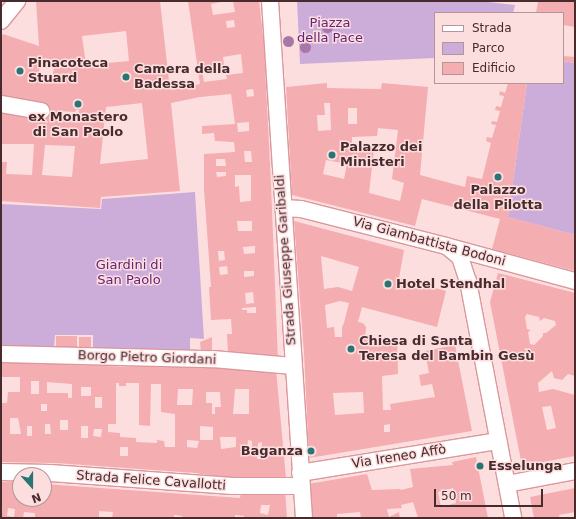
<!DOCTYPE html>
<meta charset="utf-8">
<style>
body{margin:0}
#map{position:relative;width:576px;height:519px;overflow:hidden;background:#fddedf;font-family:"DejaVu Sans",sans-serif}
div>[style]{position:absolute}
[style*='--x']{left:calc(var(--x)*1px);top:calc(var(--y)*1px);width:calc(var(--w)*1px);rotate:calc(var(--a)*1deg)}
.green>*{inset:0;background:#ccadda}
.building>*{inset:0;background:#f4adb1}
.roads{filter:drop-shadow(1px 0 #dc979b) drop-shadow(-1px 0 #dc979b) drop-shadow(0 1px #dc979b) drop-shadow(0 -1px #dc979b)}
.minor>*{height:16px;margin:-8px;padding:0 8px;transform-origin:8px;border-radius:8px;background:#fff}
.trees>*{width:11px;height:11px;margin:-5.5px;border-radius:50%;background:#a877a7}
.dots>*{width:11px;height:11px;translate:-50% -50%;box-sizing:border-box;border:2px solid #fddedf;border-radius:50%}
span{translate:-50% -50%;white-space:nowrap;text-align:center;line-height:1.15;-webkit-text-stroke:3px #fddedf;paint-order:stroke}
.park-label{font-size:13px;color:#63237a}
.poi-label{font-size:13px;color:#472b2d;font-weight:700}
.left{translate:0 -50%;text-align:left}
.right{translate:-100% -50%;text-align:right}
.street-label{font-size:13px;color:#472b2d}
.frame{position:absolute;inset:0;border:2px solid #472b2d;pointer-events:none}
.legend{position:absolute;left:434px;top:12px;width:130px;height:72px;box-sizing:border-box;background:#fddedf;border:1px solid #b49698;margin:0;padding:5px 7px;list-style:none;font-size:12px;color:#472b2d}
.legend li{display:flex;align-items:center;gap:8px;height:20px}
.legend b{width:20px;border:1px solid #b49698}
.north{position:absolute;left:12px;top:467px;width:40px;height:40px;box-sizing:border-box;background:#fddedf;border:1px solid #b49698;border-radius:50%;rotate:159deg;font-size:11px;font-weight:700;line-height:16px;text-align:center;color:#472b2d}
.north::after{content:'';display:block;margin:auto;width:14px;height:18px;background:#297474;clip-path:polygon(50% 0,100% 100%,50% 72%,0 100%)}
.scale{position:absolute;left:434px;top:489px;width:109px;height:18px;box-sizing:border-box;border:2px solid #472b2d;border-top:0;padding-left:5px;font-size:12px;line-height:14px;white-space:nowrap;color:#472b2d;-webkit-text-stroke:3px #fddedf;paint-order:stroke}
</style>
<div id="map">
<div class="green">
<i style="clip-path:polygon(297px 1px,479px 1px,515px 5px,513px 13px,435px 13px,435px 58px,300px 64px)"></i>
<i style="clip-path:polygon(563px 61px,575px 63px,575px 235px,508px 217px,527px 83px,563px 83px)"></i>
<i style="clip-path:polygon(195px 192px,204px 339px,190px 338px,190px 350px,93px 349px,93px 335px,55px 335px,54px 348px,1px 346px,1px 204px,101px 209px,102px 199px)"></i>
</div>
<div class="building">
<i style="clip-path:polygon(evenodd,36px 1px,160px 1px,170px 90px,200px 84px,188px 1px,226px 1px,211px 4px,213px 15px,235px 12px,233px 1px,259px 1px,264px 44px,271px 185px,278px 361px,228px 354px,227px 334px,232px 334px,231px 319px,211px 320px,209px 287px,211px 287px,204px 189px,204px 154px,235px 152px,234px 142px,215px 141px,214px 133px,202px 134px,202px 126px,235px 124px,231px 94px,200px 97px,171px 103px,180px 191px,101px 197px,100px 208px,1px 201px,1px 162px,7px 162px,6px 174px,32px 175px,34px 144px,1px 144px,1px 112px,44px 117px,1px 100px,1px 37px,3px 34px,39px 46px,36px 1px,234px 20px,235px 27px,227px 28px,226px 21px,234px 20px,36px 1px,126px 31px,129px 61px,86px 65px,82px 36px,126px 31px,36px 1px,241px 54px,243px 73px,226px 75px,227px 79px,204px 82px,202px 69px,224px 66px,223px 57px,241px 54px,36px 1px,42px 62px,55px 63px,51px 82px,36px 79px,42px 62px,36px 1px,253px 89px,254px 96px,247px 97px,246px 90px,253px 89px,36px 1px,142px 103px,148px 159px,100px 164px,106px 107px,142px 103px,36px 1px,76px 110px,79px 110px,77px 120px,60px 117px,60px 111px,75px 112px,76px 110px,36px 1px,249px 122px,249px 131px,238px 132px,237px 123px,249px 122px,36px 1px,45px 145px,75px 146px,72px 177px,42px 175px,45px 145px,36px 1px,244px 151px,251px 151px,252px 162px,245px 162px,244px 151px,36px 1px,216px 159px,225px 159px,226px 166px,216px 166px,216px 159px,36px 1px,216px 172px,226px 172px,226px 176px,217px 177px,216px 172px,36px 1px,235px 175px,251px 175px,251px 201px,240px 202px,239px 186px,235px 187px,235px 175px,36px 1px,237px 221px,252px 221px,252px 231px,238px 231px,237px 221px,36px 1px,255px 246px,255px 253px,244px 254px,243px 247px,255px 246px,36px 1px,218px 251px,224px 251px,225px 260px,219px 261px,218px 251px,36px 1px,227px 266px,228px 274px,220px 275px,219px 267px,227px 266px,36px 1px,244px 271px,254px 271px,254px 276px,244px 277px,244px 271px,36px 1px,253px 292px,254px 303px,246px 304px,245px 293px,253px 292px,36px 1px,256px 307px,256px 313px,247px 313px,247px 310px,242px 310px,242px 308px,256px 307px)"></i>
<i style="clip-path:polygon(538px 1px,575px 1px,575px 27px,563px 25px,563px 13px,536px 13px)"></i>
<i style="clip-path:polygon(563px 56px,575px 57px,575px 63px,563px 61px)"></i>
<i style="clip-path:polygon(evenodd,327px 83px,327px 88px,381px 89px,382px 83px,428px 87px,420px 175px,465px 187px,467px 176px,482px 179px,491px 143px,486px 141px,487px 137px,492px 138px,496px 125px,491px 124px,492px 121px,497px 122px,500px 111px,495px 110px,496px 106px,501px 107px,504px 96px,499px 95px,500px 91px,505px 93px,508px 83px,527px 83px,508px 217px,575px 235px,575px 271px,492px 249px,500px 219px,422px 199px,415px 226px,292px 195px,286px 87px,327px 83px,324px 103px,330px 103px,331px 130px,318px 131px,317px 115px,325px 115px,324px 103px,327px 83px,348px 108px,357px 108px,357px 124px,348px 124px,348px 108px,327px 83px,378px 128px,398px 130px,392px 179px,404px 183px,400px 201px,369px 193px,374px 149px,352px 151px,352px 137px,377px 136px,378px 128px,327px 83px,326px 160px,347px 164px,344px 179px,323px 174px,326px 160px)"></i>
<i style="clip-path:polygon(evenodd,294px 221px,404px 250px,399px 278px,446px 291px,437px 327px,362px 307px,358px 322px,363px 323px,366px 327px,365px 339px,397px 338px,398px 374px,382px 376px,383px 410px,391px 410px,390px 404px,435px 397px,432px 384px,421px 386px,419px 375px,429px 373px,425px 351px,455px 345px,472px 431px,309px 458px,304px 353px,294px 221px,321px 256px,359px 267px,352px 291px,338px 287px,324px 289px,321px 256px,294px 221px,340px 301px,349px 303px,344px 323px,342px 327px,342px 337px,335px 337px,334px 327px,327px 328px,325px 305px,340px 301px,294px 221px,363px 392px,364px 413px,335px 415px,333px 393px,363px 392px,294px 221px,390px 424px,390px 432px,384px 432px,384px 425px,390px 424px)"></i>
<i style="clip-path:polygon(evenodd,498px 273px,575px 293px,575px 376px,568px 374px,562px 380px,554px 378px,552px 371px,538px 383px,539px 392px,553px 389px,575px 395px,575px 456px,522px 466px,490px 302px,498px 273px,527px 314px,539px 317px,540px 321px,544px 318px,555px 321px,556px 325px,546px 333px,543px 333px,543px 336px,534px 345px,530px 344px,528px 332px,531px 330px,527px 329px,525px 317px,527px 314px,498px 273px,551px 406px,556px 428px,547px 430px,542px 407px,551px 406px)"></i>
<i style="clip-path:polygon(56px 336px,77px 336px,77px 348px,56px 348px)"></i>
<i style="clip-path:polygon(79px 337px,91px 337px,91px 348px,79px 348px)"></i>
<i style="clip-path:polygon(212px 337px,212px 351px,201px 351px,200px 342px)"></i>
<i style="clip-path:polygon(evenodd,1px 361px,102px 366px,276px 369px,286px 478px,228px 479px,196px 473px,56px 463px,1px 462px,1px 403px,7px 403px,8px 392px,20px 392px,20px 377px,1px 377px,1px 361px,31px 381px,39px 381px,39px 394px,31px 394px,31px 381px,1px 361px,47px 382px,72px 384px,72px 398px,68px 398px,68px 393px,47px 393px,47px 382px,1px 361px,116px 383px,119px 383px,119px 386px,126px 386px,126px 383px,139px 383px,139px 425px,150px 426px,151px 384px,161px 384px,161px 412px,175px 414px,175px 447px,165px 447px,164px 441px,157px 440px,157px 443px,136px 442px,136px 438px,120px 437px,120px 433px,108px 432px,108px 424px,116px 424px,116px 383px,1px 361px,81px 387px,91px 387px,91px 396px,81px 396px,81px 387px,1px 361px,178px 389px,193px 389px,192px 405px,177px 405px,178px 389px,1px 361px,235px 389px,249px 389px,249px 414px,233px 414px,235px 389px,1px 361px,206px 392px,220px 392px,221px 407px,215px 407px,215px 414px,212px 414px,212px 403px,206px 403px,206px 392px,1px 361px,95px 397px,102px 397px,102px 408px,95px 408px,95px 397px,1px 361px,41px 404px,47px 404px,47px 411px,41px 411px,41px 404px,1px 361px,10px 418px,18px 418px,21px 434px,10px 434px,10px 418px,1px 361px,60px 420px,68px 420px,68px 430px,60px 430px,60px 420px,1px 361px,45px 424px,50px 424px,51px 434px,45px 434px,45px 424px,1px 361px,27px 426px,32px 426px,32px 436px,27px 436px,27px 426px,1px 361px,81px 426px,88px 426px,88px 438px,81px 438px,81px 426px,1px 361px,200px 426px,213px 427px,213px 440px,200px 440px,200px 426px,1px 361px,94px 429px,102px 429px,101px 437px,93px 436px,94px 429px,1px 361px,220px 437px,236px 437px,236px 447px,221px 449px,220px 437px,1px 361px,187px 440px,199px 441px,197px 448px,187px 447px,187px 440px,1px 361px,248px 440px,252px 441px,252px 450px,247px 450px,248px 440px,1px 361px,262px 442px,261px 459px,257px 459px,258px 443px,262px 442px,1px 361px,120px 447px,128px 447px,128px 456px,120px 456px,120px 447px)"></i>
<i style="clip-path:polygon(evenodd,476px 457px,488px 518px,418px 518px,413px 502px,401px 505px,402px 508px,387px 509px,389px 517px,399px 512px,400px 518px,361px 518px,360px 512px,337px 514px,337px 518px,312px 518px,308px 484px,367px 474px,372px 490px,400px 489px,401px 490px,413px 487px,410px 469px,453px 465px,452px 462px,476px 457px,453px 488px,456px 503px,441px 507px,438px 492px,453px 488px)"></i>
<i style="clip-path:polygon(evenodd,1px 482px,20px 482px,20px 499px,44px 499px,44px 484px,240px 498px,241px 493px,285px 490px,287px 518px,244px 518px,244px 516px,235px 515px,235px 518px,182px 518px,182px 516px,174px 515px,174px 518px,112px 518px,113px 512px,99px 511px,99px 518px,35px 518px,35px 513px,24px 512px,23px 518px,1px 518px,1px 482px,261px 505px,270px 505px,268px 515px,260px 513px,261px 505px,1px 482px,8px 508px,15px 509px,14px 517px,7px 516px,8px 508px)"></i>
<i style="clip-path:polygon(575px 488px,575px 512px,559px 515px,560px 518px,534px 518px,530px 497px)"></i>
</div>
<div class="roads">
<div class="minor">
<i style="--x:270;--y:1;--w:518;--a:86.24"></i>
<i style="--x:1;--y:21;--w:26;--a:-51"></i>
<i style="--x:1;--y:104;--w:41;--a:9.9"></i>
<i style="--x:283;--y:208;--w:18;--a:3"></i>
<i style="--x:301;--y:209;--w:150;--a:14.3"></i>
<i style="--x:446;--y:246;--w:134;--a:15.2"></i>
<i style="--x:448;--y:247;--w:16;--a:40"></i>
<i style="--x:460;--y:257;--w:25;--a:72"></i>
<i style="--x:468;--y:281;--w:241;--a:79.2"></i>
<i style="--x:1;--y:354;--w:212;--a:1.4"></i>
<i style="--x:213;--y:359;--w:80;--a:5"></i>
<i style="--x:1;--y:472;--w:49;--a:1.2"></i>
<i style="--x:50;--y:473;--w:183;--a:4.1"></i>
<i style="--x:233;--y:486;--w:68;--a:0"></i>
<i style="--x:300;--y:473;--w:201;--a:-9.2"></i>
<i style="--x:507;--y:484;--w:69;--a:-10.8"></i>
</div>
</div>
<div class="trees">
<i style="left:327px;top:27px"></i>
<i style="left:288px;top:41px"></i>
<i style="left:305px;top:47px"></i>
</div>
<div class="dots">
<i style="left:20px;top:71px;background:#297474"></i>
<i style="left:126px;top:77px;background:#297474"></i>
<i style="left:78px;top:104px;background:#297474"></i>
<i style="left:332px;top:155px;background:#297474"></i>
<i style="left:498px;top:177px;background:#297474"></i>
<i style="left:388px;top:284px;background:#297474"></i>
<i style="left:351px;top:349px;background:#297474"></i>
<i style="left:311px;top:451px;background:#297474"></i>
<i style="left:480px;top:466px;background:#297474"></i>
</div>
<div class="park-label">
<span style="left:330px;top:31px">Piazza<br>della Pace</span>
<span style="left:129px;top:273px">Giardini di<br>San Paolo</span>
</div>
<div class="poi-label">
<span class="left" style="left:28px;top:71px">Pinacoteca<br>Stuard</span>
<span class="left" style="left:134px;top:77px">Camera della<br>Badessa</span>
<span style="left:78px;top:125px">ex Monastero<br>di San Paolo</span>
<span class="left" style="left:340px;top:155px">Palazzo dei<br>Ministeri</span>
<span style="left:498px;top:198px">Palazzo<br>della Pilotta</span>
<span class="left" style="left:396px;top:284px">Hotel Stendhal</span>
<span class="left" style="left:359px;top:349px">Chiesa di Santa<br>Teresa del Bambin Gesù</span>
<span class="right" style="left:303px;top:451px">Baganza</span>
<span class="left" style="left:488px;top:466px">Esselunga</span>
</div>
<div class="street-label">
<span style="left:429px;top:242px;rotate:15deg">Via Giambattista Bodoni</span>
<span style="left:286px;top:260px;rotate:-94deg">Strada Giuseppe Garibaldi</span>
<span style="left:147px;top:358px;rotate:2deg">Borgo Pietro Giordani</span>
<span style="left:399px;top:457px;rotate:-9deg">Via Ireneo Affò</span>
<span style="left:151px;top:481px;rotate:4deg">Strada Felice Cavallotti</span>
</div>
<div class="frame"></div>
<ul class="legend">
<li><b style="height:5px;background:#fff"></b>Strada</li>
<li><b style="height:11px;background:#ccadda"></b>Parco</li>
<li><b style="height:11px;background:#f4adb1"></b>Edificio</li>
</ul>
<div class="north">N</div>
<div class="scale">50 m</div>
</div>
